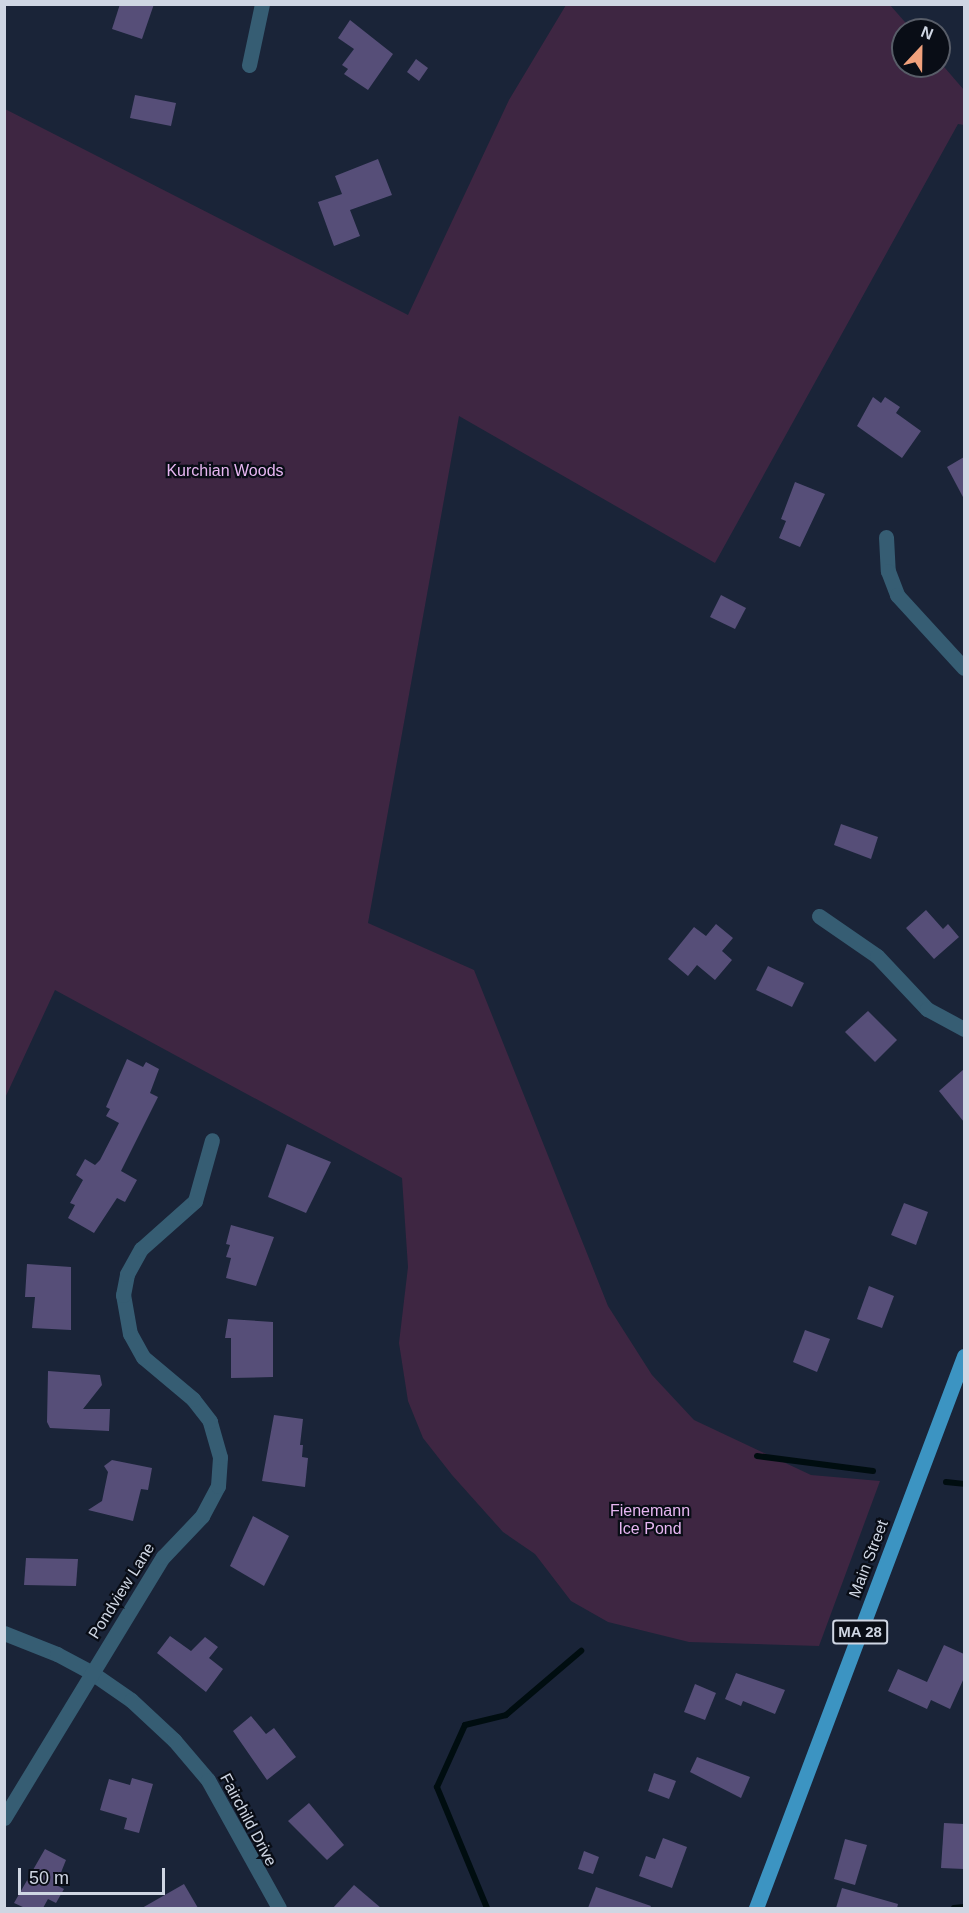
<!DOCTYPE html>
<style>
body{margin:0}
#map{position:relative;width:969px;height:1913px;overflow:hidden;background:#1a2438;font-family:Arial,sans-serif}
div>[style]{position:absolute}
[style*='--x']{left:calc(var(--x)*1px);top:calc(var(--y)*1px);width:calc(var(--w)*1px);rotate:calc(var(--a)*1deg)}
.green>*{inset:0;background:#3e2642}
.stream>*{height:6px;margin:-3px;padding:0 3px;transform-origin:3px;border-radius:3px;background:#000d10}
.building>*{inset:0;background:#564e78}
.street>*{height:15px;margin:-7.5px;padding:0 7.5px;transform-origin:7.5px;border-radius:7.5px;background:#365d73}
.primary>*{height:15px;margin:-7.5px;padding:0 7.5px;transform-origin:7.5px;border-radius:7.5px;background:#3c94c2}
span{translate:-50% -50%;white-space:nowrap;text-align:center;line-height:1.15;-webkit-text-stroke:4.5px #090d16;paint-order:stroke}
.shield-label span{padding:2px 4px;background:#090d16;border:2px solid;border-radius:4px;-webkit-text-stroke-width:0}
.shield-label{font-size:15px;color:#cfd6e3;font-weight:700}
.park-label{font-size:16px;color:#e7b6f1}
.street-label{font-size:16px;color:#cfd6e3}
.frame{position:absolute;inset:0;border:6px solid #cfd6e3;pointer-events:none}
.north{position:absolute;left:891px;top:18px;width:60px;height:60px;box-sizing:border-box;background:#090d16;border:2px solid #585d68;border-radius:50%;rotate:22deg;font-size:16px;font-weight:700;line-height:24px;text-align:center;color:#cfd6e3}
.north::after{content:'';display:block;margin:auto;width:21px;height:27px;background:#f1a17c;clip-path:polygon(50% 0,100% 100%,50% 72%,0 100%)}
.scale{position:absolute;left:18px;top:1868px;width:147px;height:27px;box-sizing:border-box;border:3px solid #cfd6e3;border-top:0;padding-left:8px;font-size:18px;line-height:21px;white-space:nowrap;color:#cfd6e3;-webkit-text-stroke:4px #090d16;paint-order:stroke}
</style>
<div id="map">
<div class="green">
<i style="clip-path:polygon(566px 5px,890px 5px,912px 30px,903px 30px,903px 66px,939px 66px,939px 61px,964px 90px,964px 125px,958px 124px,715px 563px,459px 416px,368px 923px,474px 970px,608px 1306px,652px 1375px,694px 1420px,811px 1475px,880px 1481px,819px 1646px,689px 1642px,608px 1622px,571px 1601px,535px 1554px,503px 1532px,452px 1475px,423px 1438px,408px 1401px,399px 1343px,408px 1267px,402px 1178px,55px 990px,5px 1098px,5px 109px,408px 315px,509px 100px)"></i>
</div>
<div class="stream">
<i style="--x:757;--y:1456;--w:117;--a:7.4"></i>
<i style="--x:946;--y:1482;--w:18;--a:6"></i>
<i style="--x:487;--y:1908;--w:131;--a:-112.5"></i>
<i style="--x:437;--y:1787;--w:68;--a:-65.7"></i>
<i style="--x:465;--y:1725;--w:42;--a:-13.7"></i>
<i style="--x:506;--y:1715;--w:99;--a:-40.5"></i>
<i style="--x:954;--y:1908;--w:10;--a:-6"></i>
</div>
<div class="building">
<i style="clip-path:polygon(120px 4px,154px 4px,142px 39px,112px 29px)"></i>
<i style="clip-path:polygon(350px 20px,393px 54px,368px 90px,344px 74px,348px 69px,342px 65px,354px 49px,338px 38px)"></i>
<i style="clip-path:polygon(416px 59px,428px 68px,419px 81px,407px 72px)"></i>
<i style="clip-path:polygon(135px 95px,176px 103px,171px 126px,130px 118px)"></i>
<i style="clip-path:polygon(378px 159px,392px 195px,350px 210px,360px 236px,334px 246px,318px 202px,342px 194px,335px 176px)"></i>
<i style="clip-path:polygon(873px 397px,881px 403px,885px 397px,900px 407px,896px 413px,921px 431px,902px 458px,857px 426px)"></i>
<i style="clip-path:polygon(964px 457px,964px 499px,947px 467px)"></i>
<i style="clip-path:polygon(795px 482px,825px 494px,800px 547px,779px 538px,786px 521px,781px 519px)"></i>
<i style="clip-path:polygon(721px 595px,746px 608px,735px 629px,710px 617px)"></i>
<i style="clip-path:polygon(841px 824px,878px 837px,871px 859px,834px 845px)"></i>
<i style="clip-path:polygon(926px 910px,943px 929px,948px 924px,959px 937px,934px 959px,906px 928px)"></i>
<i style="clip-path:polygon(716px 924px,733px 938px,722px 951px,732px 960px,715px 980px,697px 965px,688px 976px,668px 959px,694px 927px,706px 936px)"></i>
<i style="clip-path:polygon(768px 966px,804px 983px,792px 1007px,756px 990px)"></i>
<i style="clip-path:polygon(868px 1011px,897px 1040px,875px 1062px,845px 1032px)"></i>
<i style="clip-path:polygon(127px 1059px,143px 1067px,146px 1062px,159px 1069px,150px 1093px,158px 1097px,121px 1171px,137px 1180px,125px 1202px,117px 1198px,94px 1233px,68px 1218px,75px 1205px,70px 1203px,83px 1180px,76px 1175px,85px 1159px,95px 1165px,100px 1160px,119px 1123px,106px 1116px,110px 1109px,106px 1107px)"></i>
<i style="clip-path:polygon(964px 1069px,964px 1122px,939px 1091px)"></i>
<i style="clip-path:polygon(287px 1144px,331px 1162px,306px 1213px,268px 1197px)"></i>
<i style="clip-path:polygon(904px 1203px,928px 1212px,916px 1245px,891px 1235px)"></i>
<i style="clip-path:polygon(231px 1225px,274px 1237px,256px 1286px,226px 1278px,231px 1258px,226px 1257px,230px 1245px,226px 1244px)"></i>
<i style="clip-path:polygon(27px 1264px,71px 1267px,71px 1330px,32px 1328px,35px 1297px,25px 1297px)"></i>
<i style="clip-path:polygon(869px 1286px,894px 1296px,882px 1328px,857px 1319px)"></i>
<i style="clip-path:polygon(228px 1319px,273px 1322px,273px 1377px,231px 1378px,231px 1338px,225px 1338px)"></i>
<i style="clip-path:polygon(805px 1330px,830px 1339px,817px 1372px,793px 1362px)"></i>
<i style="clip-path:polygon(48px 1371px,100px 1375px,102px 1385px,83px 1409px,110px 1409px,109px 1431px,50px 1428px,47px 1422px)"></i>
<i style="clip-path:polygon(274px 1415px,303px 1419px,300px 1445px,303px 1445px,302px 1457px,308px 1458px,305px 1487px,262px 1481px)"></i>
<i style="clip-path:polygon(112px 1460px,152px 1468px,148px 1490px,141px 1489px,133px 1521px,88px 1510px,102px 1501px,108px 1472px,104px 1466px)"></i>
<i style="clip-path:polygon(253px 1516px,289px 1536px,264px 1586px,230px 1566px)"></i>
<i style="clip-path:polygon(26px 1558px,78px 1559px,76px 1586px,24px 1585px)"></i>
<i style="clip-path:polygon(170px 1636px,191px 1651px,205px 1637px,218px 1647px,209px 1658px,223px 1669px,206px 1692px,157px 1653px)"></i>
<i style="clip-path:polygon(944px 1645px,964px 1654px,964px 1678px,950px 1709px,931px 1700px,927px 1709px,888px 1691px,898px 1669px,927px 1682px)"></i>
<i style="clip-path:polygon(736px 1673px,785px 1690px,775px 1714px,743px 1701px,741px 1706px,725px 1699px)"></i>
<i style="clip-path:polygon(695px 1684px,716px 1693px,705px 1720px,684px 1712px)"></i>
<i style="clip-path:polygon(251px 1716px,266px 1734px,274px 1728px,296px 1757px,267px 1780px,233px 1731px)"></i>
<i style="clip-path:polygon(697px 1757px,750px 1777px,741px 1798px,690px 1772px)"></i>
<i style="clip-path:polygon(654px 1773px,676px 1781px,669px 1799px,648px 1791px)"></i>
<i style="clip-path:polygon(132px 1778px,153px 1784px,139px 1833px,124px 1829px,127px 1818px,100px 1810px,109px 1779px,130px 1785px)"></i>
<i style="clip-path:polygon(309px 1803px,344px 1845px,327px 1860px,288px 1821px)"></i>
<i style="clip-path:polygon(944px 1823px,964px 1824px,964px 1869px,941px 1868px)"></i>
<i style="clip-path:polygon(663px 1838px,687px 1847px,672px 1888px,639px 1876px,646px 1856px,655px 1859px)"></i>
<i style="clip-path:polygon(845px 1839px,867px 1845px,855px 1885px,834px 1879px)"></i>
<i style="clip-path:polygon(45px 1849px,66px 1860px,56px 1885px,64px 1889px,56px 1903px,48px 1899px,43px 1908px,25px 1908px,14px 1903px)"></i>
<i style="clip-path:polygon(584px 1851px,599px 1857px,593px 1874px,578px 1869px)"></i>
<i style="clip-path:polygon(184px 1884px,198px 1908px,142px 1908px)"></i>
<i style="clip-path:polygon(354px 1885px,381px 1908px,333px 1908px)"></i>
<i style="clip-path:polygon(596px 1887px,651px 1906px,650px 1908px,588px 1908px)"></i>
<i style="clip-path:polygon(842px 1888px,898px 1904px,897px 1908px,836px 1908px)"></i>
</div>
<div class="street">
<i style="--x:249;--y:65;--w:62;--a:-78"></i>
<i style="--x:886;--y:537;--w:34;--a:87"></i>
<i style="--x:888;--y:571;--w:26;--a:69"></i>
<i style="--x:897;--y:595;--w:99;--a:47.5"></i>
<i style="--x:819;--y:916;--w:70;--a:34.6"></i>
<i style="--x:877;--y:956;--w:73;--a:46.7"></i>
<i style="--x:927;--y:1009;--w:42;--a:28.4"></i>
<i style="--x:4;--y:1633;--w:57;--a:21.6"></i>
<i style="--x:57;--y:1654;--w:40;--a:28"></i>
<i style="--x:92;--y:1673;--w:47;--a:34.7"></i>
<i style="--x:131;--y:1700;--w:59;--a:42.9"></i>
<i style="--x:174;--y:1740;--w:52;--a:49.6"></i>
<i style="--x:208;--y:1780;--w:146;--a:61"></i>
<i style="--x:4;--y:1818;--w:306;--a:-58.7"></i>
<i style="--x:163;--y:1557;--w:57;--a:-46.4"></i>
<i style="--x:202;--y:1516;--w:34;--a:-62"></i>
<i style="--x:218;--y:1486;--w:29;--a:-86"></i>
<i style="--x:220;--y:1457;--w:37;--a:-106"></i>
<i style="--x:210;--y:1421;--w:28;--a:-128"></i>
<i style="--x:193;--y:1399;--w:65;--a:-140"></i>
<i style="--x:143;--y:1357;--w:26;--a:-119"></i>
<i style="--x:130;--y:1334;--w:40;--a:-100"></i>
<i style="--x:123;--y:1295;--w:21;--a:-79"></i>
<i style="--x:127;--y:1274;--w:29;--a:-61"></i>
<i style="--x:141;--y:1249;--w:72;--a:-41.6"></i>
<i style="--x:195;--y:1201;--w:63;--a:-74.4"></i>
</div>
<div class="primary">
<i style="--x:756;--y:1908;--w:590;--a:-69.35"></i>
</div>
<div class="shield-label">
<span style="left:860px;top:1632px">MA 28</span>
</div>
<div class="park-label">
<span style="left:225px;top:471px">Kurchian Woods</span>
<span style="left:650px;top:1520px">Fienemann<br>Ice Pond</span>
</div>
<div class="street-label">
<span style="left:869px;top:1559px;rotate:-69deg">Main Street</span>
<span style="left:122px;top:1591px;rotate:-58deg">Pondview Lane</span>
<span style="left:248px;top:1820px;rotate:62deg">Fairchild Drive</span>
</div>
<div class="frame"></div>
<div class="north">N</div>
<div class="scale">50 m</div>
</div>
